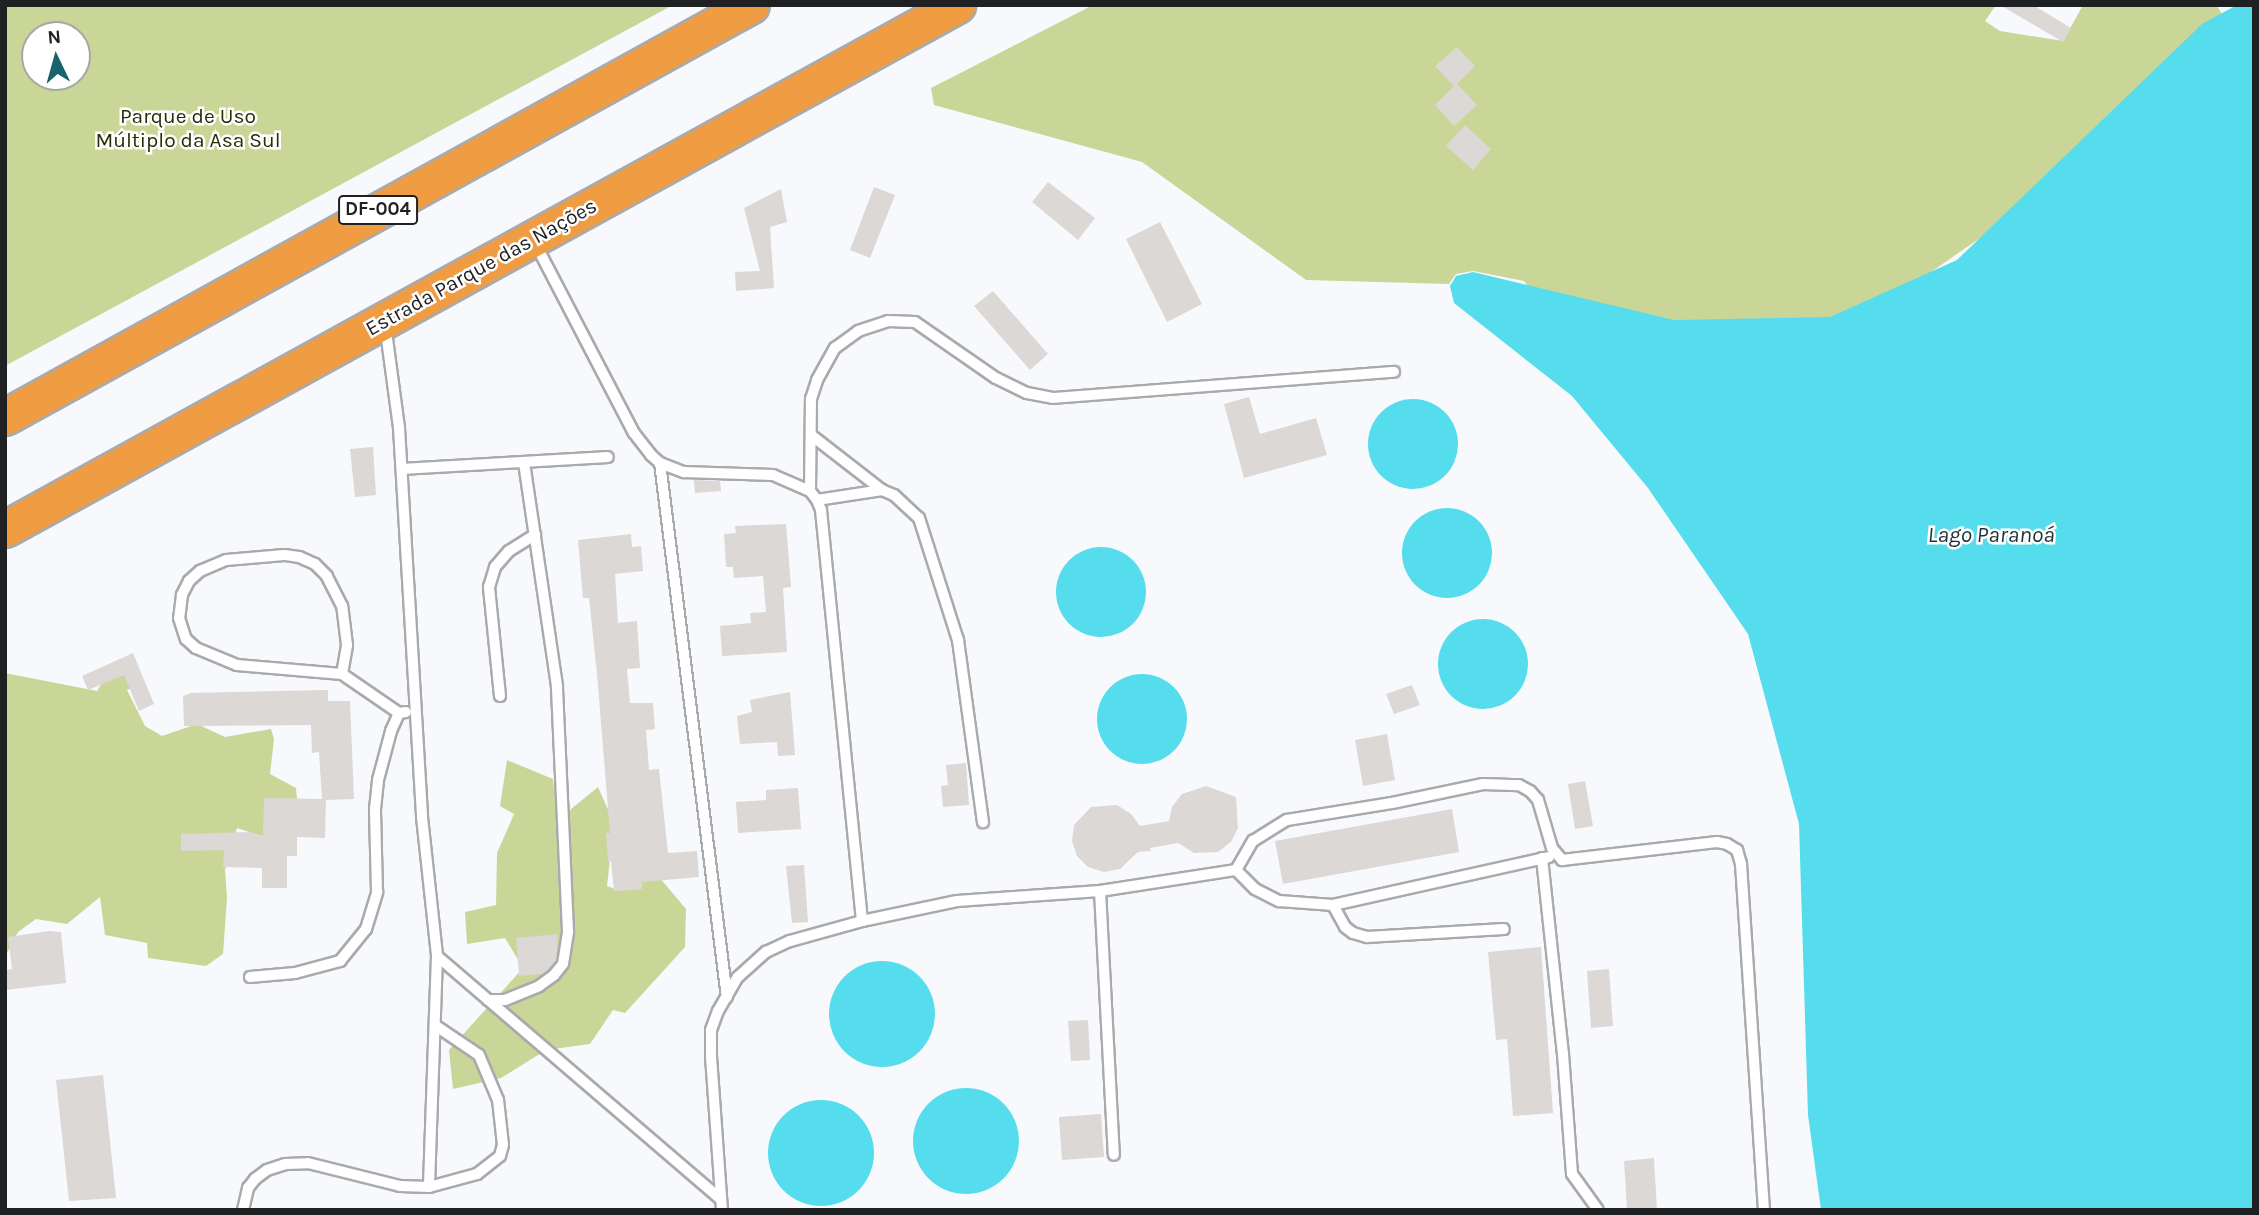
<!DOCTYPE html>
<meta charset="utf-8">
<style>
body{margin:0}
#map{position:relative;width:2259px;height:1215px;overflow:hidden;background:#f8f9fd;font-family:Karla,sans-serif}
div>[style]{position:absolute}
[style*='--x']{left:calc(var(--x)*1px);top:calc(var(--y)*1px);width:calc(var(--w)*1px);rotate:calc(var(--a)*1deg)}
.green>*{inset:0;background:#cad698}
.water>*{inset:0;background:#55dded}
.round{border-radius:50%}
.building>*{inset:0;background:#dbd8d5}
.roads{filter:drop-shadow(2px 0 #a9aaad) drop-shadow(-2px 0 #a9aaad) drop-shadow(0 2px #a9aaad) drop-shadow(0 -2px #a9aaad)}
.service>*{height:10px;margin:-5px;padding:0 5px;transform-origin:5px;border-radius:5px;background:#fff}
.trunk>*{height:35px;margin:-17.5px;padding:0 17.5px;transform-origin:17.5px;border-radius:17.5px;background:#f09c43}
span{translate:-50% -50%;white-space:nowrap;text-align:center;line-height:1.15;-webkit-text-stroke:5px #fff;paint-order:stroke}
.shield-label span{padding:2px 5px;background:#fff;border:2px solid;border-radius:5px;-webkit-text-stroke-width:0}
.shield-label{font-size:19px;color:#1f2021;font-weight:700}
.park-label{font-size:21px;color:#272d05}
.street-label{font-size:21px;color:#1f2021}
.water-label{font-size:23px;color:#1d3437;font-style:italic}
.frame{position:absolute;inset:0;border:7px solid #1f2021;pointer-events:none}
.north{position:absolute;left:21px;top:21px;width:70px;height:70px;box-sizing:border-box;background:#fff;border:2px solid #a5a6a6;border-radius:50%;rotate:355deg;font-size:19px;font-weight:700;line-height:28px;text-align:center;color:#1f2021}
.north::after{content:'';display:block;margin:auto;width:24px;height:32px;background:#17646c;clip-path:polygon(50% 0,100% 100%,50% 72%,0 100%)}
</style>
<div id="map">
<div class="green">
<i style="clip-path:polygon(evenodd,5px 5px,673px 5px,5px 366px,5px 5px,77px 35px,77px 77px,35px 77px,35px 35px,77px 35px)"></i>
<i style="clip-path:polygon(1093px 5px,1996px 5px,1985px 21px,2000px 31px,2063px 41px,2083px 5px,2216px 5px,2238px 37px,1980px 238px,1931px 272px,1820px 694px,1524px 281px,1473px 271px,1456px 274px,1449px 284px,1306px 280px,1142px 162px,934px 105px,931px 88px)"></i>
<i style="clip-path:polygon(115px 662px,138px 685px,127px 690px,145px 726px,162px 736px,197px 724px,225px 737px,271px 729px,274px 739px,270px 774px,296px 788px,299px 822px,274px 840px,237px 828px,225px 870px,227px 898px,223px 954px,206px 966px,148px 958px,147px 943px,105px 935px,100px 897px,67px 924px,36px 919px,18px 932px,5px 957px,5px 673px,97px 691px)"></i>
<i style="clip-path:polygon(507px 760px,553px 779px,559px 840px,571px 809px,598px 787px,614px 823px,607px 886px,620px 891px,654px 871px,686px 909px,685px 947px,625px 1013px,613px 1010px,590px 1044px,546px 1050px,501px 1078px,453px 1089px,449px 1050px,523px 968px,505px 938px,467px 944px,465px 912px,496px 905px,497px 853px,514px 814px,500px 806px)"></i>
</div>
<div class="water">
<i style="clip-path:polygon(2237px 5px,2254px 5px,2254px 1210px,1821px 1210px,1808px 1115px,1799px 824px,1748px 634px,1648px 488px,1572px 396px,1454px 303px,1450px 286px,1456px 276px,1473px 272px,1674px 320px,1830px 317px,1957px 260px,2202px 24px)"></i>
<i class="round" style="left:1368px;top:399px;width:90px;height:90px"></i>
<i class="round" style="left:1402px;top:508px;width:90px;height:90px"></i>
<i class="round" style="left:1056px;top:547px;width:90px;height:90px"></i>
<i class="round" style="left:1438px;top:619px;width:90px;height:90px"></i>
<i class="round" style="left:1097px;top:674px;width:90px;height:90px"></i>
<i class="round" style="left:829px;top:961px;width:106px;height:106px"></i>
<i class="round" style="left:913px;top:1088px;width:106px;height:106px"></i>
<i class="round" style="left:768px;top:1100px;width:106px;height:106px"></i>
</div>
<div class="building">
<i style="clip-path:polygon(2000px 5px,2033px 5px,2071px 28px,2063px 42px)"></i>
<i style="clip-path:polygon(1457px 47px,1475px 66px,1457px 84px,1477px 105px,1454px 126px,1435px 105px,1454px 86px,1435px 66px)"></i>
<i style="clip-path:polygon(1465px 125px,1491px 149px,1473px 170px,1446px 146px)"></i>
<i style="clip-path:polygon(1048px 182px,1095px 218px,1078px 240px,1032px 202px)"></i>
<i style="clip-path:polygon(874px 187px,895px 195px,870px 258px,850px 250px)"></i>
<i style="clip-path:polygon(781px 189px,787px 222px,770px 227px,774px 288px,736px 291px,735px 272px,760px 271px,744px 208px)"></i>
<i style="clip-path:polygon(1160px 222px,1202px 304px,1167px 322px,1126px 239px)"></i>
<i style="clip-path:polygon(993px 291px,1048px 354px,1030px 370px,974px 306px)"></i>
<i style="clip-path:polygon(1249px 397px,1260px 434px,1316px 418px,1327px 455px,1244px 478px,1224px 404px)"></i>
<i style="clip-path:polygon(373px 447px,376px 495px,355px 497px,350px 449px)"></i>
<i style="clip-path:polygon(694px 480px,720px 481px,721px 491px,695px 493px)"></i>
<i style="clip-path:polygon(786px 524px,791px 587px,783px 588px,787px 652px,722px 656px,720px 626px,751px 623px,750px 613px,766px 612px,763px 576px,734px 578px,733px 567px,726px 567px,724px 534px,736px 533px,735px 526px)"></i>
<i style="clip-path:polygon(631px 534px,632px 547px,641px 546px,643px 571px,615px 574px,618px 623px,637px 621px,640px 668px,627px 669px,630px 703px,653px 703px,655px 729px,646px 730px,649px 770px,659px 769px,668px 853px,697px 851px,699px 877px,642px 882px,642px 889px,621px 891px,614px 891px,611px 861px,608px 862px,606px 833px,610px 833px,597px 674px,589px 598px,583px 598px,578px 540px)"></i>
<i style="clip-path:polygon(133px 653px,154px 704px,139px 711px,124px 675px,88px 690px,82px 676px)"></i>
<i style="clip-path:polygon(1412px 685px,1420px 705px,1394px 714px,1386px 694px)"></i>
<i style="clip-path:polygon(328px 690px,328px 701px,350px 701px,354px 799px,326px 800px,325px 838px,297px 837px,297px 856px,287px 856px,287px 888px,262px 888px,262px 868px,223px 867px,224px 850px,181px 851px,181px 834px,251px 832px,263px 837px,264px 798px,322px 799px,319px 752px,312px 753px,311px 725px,184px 726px,183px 696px,191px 693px)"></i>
<i style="clip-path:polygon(790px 692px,795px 755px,778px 756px,777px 742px,740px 744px,737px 716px,752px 712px,750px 700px)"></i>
<i style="clip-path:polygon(1387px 734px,1395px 780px,1363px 786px,1355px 740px)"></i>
<i style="clip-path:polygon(966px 763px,969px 805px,943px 807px,941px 786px,948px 785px,946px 765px)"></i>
<i style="clip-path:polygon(1585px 781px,1593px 826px,1575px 829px,1568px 784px)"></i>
<i style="clip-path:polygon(1206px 786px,1236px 797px,1238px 828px,1231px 842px,1218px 852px,1194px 853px,1178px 843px,1150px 848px,1151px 851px,1138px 852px,1120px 869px,1104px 872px,1088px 867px,1077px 856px,1072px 841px,1074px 825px,1091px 807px,1117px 805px,1131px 814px,1140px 826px,1169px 821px,1172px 807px,1182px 794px)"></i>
<i style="clip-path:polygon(798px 788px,801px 829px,738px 833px,736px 802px,766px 800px,766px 790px)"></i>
<i style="clip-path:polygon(1452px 809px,1459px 852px,1283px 884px,1275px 841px)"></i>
<i style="clip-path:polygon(804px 865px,808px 922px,792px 923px,786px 866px)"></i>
<i style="clip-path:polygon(49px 931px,61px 932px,66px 983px,5px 990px,5px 970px,12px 969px,8px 937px)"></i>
<i style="clip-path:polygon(558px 934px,556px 961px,549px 969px,542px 974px,519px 976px,516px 938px)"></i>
<i style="clip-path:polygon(1541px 947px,1553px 1113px,1513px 1116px,1507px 1039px,1496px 1040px,1488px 952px)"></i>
<i style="clip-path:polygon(1609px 969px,1613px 1026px,1591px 1028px,1587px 971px)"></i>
<i style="clip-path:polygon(1088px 1020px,1090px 1060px,1071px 1061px,1068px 1021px)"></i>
<i style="clip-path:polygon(103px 1075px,116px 1198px,69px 1201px,56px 1080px)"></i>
<i style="clip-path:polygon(1101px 1114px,1104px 1157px,1062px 1160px,1059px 1117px)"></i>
<i style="clip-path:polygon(1654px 1158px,1657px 1210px,1627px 1210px,1624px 1161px)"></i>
</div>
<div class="roads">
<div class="service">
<i style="--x:535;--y:243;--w:214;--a:62.5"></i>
<i style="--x:634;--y:433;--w:28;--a:52"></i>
<i style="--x:651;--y:455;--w:12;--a:42"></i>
<i style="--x:660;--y:463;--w:26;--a:21"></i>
<i style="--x:684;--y:472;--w:89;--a:1.9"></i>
<i style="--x:773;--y:475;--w:40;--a:23.4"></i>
<i style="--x:810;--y:491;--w:11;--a:52"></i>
<i style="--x:817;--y:500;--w:11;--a:68"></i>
<i style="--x:821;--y:510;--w:413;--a:84.3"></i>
<i style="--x:862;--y:921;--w:97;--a:-11.9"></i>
<i style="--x:957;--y:901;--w:143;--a:-4"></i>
<i style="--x:1100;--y:891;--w:138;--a:-8.8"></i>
<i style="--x:1236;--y:870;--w:34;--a:-60"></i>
<i style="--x:1253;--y:841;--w:40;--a:-32"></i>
<i style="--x:1287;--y:820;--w:106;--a:-9.2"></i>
<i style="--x:1392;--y:803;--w:93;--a:-11.8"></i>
<i style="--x:1483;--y:784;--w:36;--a:2"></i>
<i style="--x:1519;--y:785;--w:13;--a:29"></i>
<i style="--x:1530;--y:791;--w:12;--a:48"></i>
<i style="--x:1538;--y:800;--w:50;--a:73.7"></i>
<i style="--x:1552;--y:848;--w:16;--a:50"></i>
<i style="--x:1562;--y:860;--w:156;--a:-6.6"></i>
<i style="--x:1717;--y:842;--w:10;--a:11"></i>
<i style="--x:1727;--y:844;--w:12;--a:31"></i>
<i style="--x:1737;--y:850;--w:15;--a:74"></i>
<i style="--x:1741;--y:864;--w:347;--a:86.2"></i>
<i style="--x:385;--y:324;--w:105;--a:82.3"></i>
<i style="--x:399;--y:428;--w:390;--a:86.6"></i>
<i style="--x:422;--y:817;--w:140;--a:83.8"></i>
<i style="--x:437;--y:956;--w:231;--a:92"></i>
<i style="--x:429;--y:1187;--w:50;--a:-15.2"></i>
<i style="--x:477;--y:1174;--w:29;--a:-38"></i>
<i style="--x:500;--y:1156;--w:11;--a:-75"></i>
<i style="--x:503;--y:1145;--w:45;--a:-96.3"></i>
<i style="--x:498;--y:1100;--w:49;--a:-112.9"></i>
<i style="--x:479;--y:1055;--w:52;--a:-146"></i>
<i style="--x:811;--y:435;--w:90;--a:37.8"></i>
<i style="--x:660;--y:463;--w:538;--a:82.85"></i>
<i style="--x:402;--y:469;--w:206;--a:-3.3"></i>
<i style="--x:810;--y:491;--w:92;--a:-89.4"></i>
<i style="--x:811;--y:399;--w:20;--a:-72"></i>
<i style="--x:817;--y:380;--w:37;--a:-61"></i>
<i style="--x:835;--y:348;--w:29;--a:-36"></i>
<i style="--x:858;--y:331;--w:32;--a:-18"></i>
<i style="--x:888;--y:321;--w:27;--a:2"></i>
<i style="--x:915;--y:322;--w:98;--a:34.7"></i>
<i style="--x:996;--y:378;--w:34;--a:26"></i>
<i style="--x:1027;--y:393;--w:26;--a:11"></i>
<i style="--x:1053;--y:398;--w:342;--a:-4.4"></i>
<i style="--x:817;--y:500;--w:66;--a:-8.7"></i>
<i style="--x:882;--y:490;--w:13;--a:23"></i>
<i style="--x:894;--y:495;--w:34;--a:43"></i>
<i style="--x:919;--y:518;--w:128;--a:72.3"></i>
<i style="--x:958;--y:640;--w:184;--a:82.2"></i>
<i style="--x:342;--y:674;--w:29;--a:-80"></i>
<i style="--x:347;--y:645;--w:39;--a:-97"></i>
<i style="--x:342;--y:606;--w:34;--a:-117"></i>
<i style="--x:327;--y:576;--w:17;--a:-135"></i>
<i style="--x:315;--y:564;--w:17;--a:-156"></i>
<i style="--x:299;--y:557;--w:15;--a:-172"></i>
<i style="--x:284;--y:555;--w:58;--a:175.1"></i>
<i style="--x:226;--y:560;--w:28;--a:157"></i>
<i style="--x:200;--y:571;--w:15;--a:138"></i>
<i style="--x:189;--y:581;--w:16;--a:117"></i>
<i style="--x:182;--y:595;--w:23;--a:97"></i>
<i style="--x:179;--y:618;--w:22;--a:72"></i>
<i style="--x:186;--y:639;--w:13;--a:42"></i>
<i style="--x:196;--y:648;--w:44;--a:22.5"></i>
<i style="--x:237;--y:665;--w:105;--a:4.9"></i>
<i style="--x:342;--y:674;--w:69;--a:34.4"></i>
<i style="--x:500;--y:696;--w:110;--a:-95.8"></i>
<i style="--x:489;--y:587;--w:21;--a:-73"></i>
<i style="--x:495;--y:567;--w:21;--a:-49"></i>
<i style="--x:509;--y:551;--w:31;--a:-32"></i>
<i style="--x:1542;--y:858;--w:197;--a:83.9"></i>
<i style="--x:1563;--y:1054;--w:120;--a:85.7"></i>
<i style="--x:1572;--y:1174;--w:44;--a:54.2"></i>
<i style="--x:1236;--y:870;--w:27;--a:45"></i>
<i style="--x:1255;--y:889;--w:27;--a:27"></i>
<i style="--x:1279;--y:901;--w:54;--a:4.2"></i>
<i style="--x:1333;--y:905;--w:221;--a:-12.5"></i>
<i style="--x:1100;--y:891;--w:264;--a:87"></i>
<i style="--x:1333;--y:905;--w:25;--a:61"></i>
<i style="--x:1345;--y:927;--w:10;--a:37"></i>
<i style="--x:1353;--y:933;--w:15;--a:16"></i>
<i style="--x:1367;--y:937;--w:137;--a:-3.3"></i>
<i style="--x:437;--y:956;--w:374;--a:40.6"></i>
<i style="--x:250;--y:977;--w:45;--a:-5.1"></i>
<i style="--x:295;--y:973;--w:47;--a:-14.9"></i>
<i style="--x:340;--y:961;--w:41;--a:-50.9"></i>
<i style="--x:366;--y:929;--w:39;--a:-73"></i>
<i style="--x:377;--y:892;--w:83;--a:-91.4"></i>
<i style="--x:375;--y:809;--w:29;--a:-84"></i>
<i style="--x:378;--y:780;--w:51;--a:-75.1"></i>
<i style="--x:391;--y:731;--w:20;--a:-66"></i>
<i style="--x:399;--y:713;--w:7;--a:-8"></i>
<i style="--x:488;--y:1000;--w:17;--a:0"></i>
<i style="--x:505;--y:1000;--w:37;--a:-22"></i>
<i style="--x:539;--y:986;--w:19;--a:-36"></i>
<i style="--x:554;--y:975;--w:14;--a:-51"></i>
<i style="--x:563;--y:964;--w:33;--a:-81"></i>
<i style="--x:568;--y:931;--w:245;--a:-92.6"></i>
<i style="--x:557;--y:686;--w:225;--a:-98.4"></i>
<i style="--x:243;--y:1210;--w:23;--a:-77"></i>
<i style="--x:248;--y:1188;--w:11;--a:-52"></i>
<i style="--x:255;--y:1179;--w:15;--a:-37"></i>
<i style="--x:267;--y:1170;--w:19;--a:-18"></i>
<i style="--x:285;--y:1164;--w:23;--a:-2"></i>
<i style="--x:308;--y:1163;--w:95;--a:14"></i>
<i style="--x:400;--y:1186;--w:29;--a:2"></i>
<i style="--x:722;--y:1210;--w:154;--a:-94.1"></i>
<i style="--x:711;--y:1056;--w:26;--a:-90"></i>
<i style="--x:711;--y:1030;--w:20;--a:-70"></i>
<i style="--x:718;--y:1011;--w:39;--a:-60"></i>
<i style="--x:738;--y:977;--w:38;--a:-42"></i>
<i style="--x:766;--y:952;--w:26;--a:-25"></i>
<i style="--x:790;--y:941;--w:75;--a:-15.5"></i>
</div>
<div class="trunk">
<i style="--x:5;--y:417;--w:852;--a:-28.91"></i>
<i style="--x:5;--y:529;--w:1087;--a:-28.83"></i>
</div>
</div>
<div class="shield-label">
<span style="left:378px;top:210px">DF-004</span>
</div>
<div class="park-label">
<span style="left:188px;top:128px">Parque de Uso<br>Múltiplo da Asa Sul</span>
</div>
<div class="street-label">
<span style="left:481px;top:267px;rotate:-29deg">Estrada Parque das Nações</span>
</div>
<div class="water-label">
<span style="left:1991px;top:535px">Lago Paranoá</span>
</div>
<div class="frame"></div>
<div class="north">N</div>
</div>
